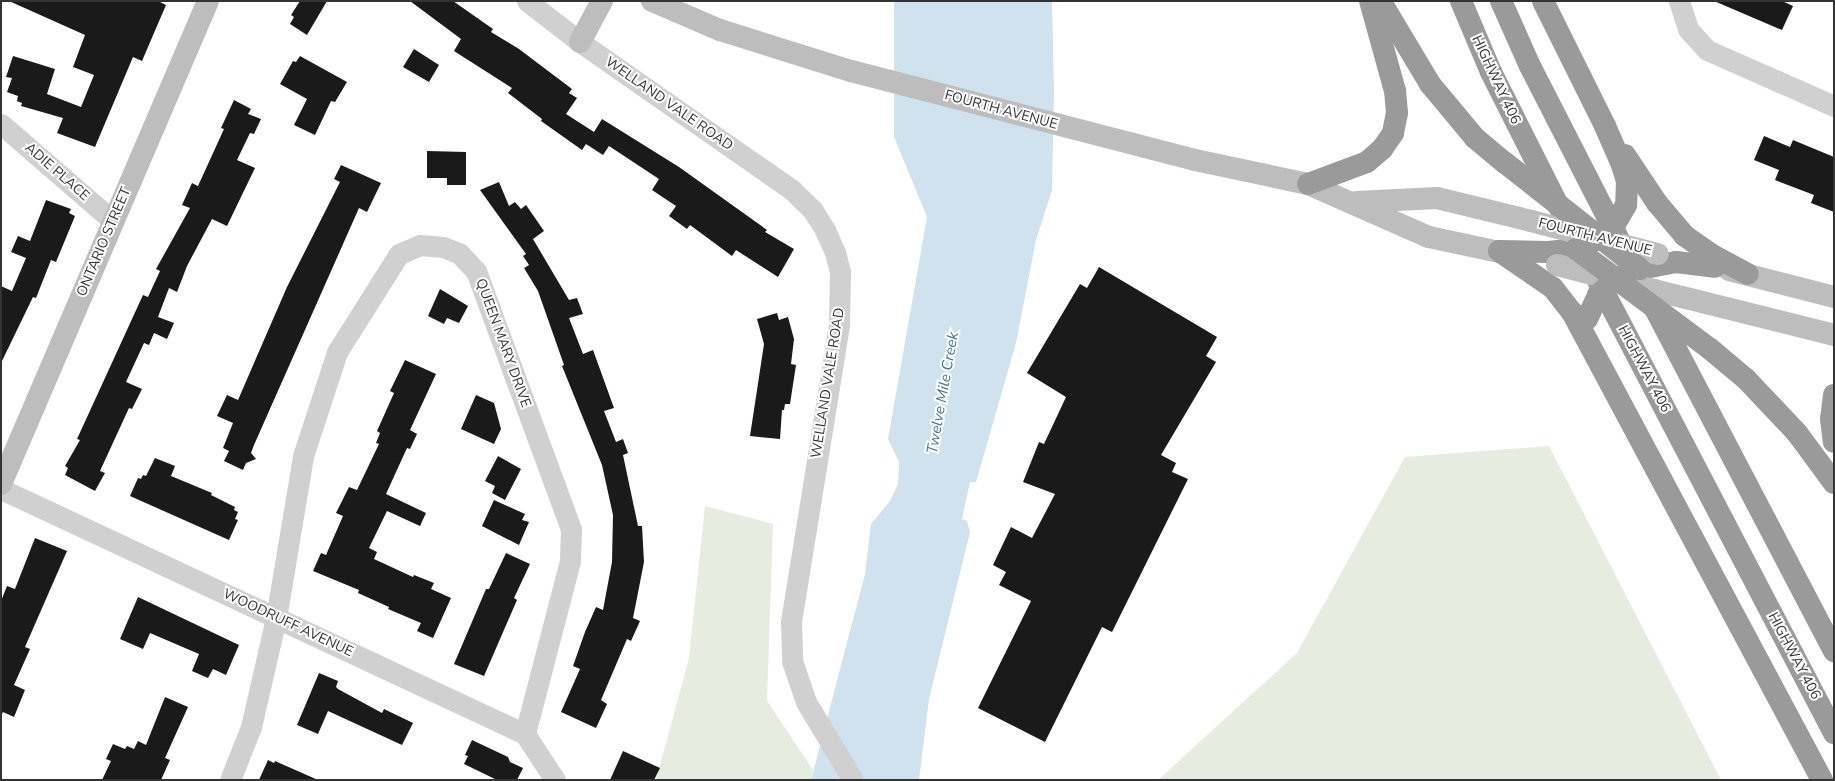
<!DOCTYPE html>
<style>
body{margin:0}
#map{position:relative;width:1835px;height:781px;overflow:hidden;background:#fff;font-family:"Nunito Sans",sans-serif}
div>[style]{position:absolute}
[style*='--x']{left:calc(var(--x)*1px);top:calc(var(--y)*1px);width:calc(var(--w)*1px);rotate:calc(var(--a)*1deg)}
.green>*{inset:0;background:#e6ecdf}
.water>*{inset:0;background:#cfe2ee}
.building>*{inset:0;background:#1a1a1a}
.minor>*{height:21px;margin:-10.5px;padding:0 10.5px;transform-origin:10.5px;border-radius:10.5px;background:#d0d0d0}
.secondary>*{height:22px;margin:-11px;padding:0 11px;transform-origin:11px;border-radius:11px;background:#bdbdbd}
.motorway>*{height:22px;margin:-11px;padding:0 11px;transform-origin:11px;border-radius:11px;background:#9a9a9a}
.secondary-bridge>*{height:22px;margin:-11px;padding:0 11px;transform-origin:11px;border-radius:11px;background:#bdbdbd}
.motorway-bridge>*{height:22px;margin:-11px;padding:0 11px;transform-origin:11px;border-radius:11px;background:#9a9a9a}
span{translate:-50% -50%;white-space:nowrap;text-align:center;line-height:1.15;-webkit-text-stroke:4px #fff;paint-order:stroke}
.street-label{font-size:14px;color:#333}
.water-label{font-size:15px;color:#3f7597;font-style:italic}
.frame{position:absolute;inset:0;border:2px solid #333;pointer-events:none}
</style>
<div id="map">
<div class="green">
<i style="clip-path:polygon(1549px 446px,1721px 780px,1158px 780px,1297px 653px,1405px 457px)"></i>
<i style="clip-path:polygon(705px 506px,773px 524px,767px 701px,813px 770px,811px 780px,656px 780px,689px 658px)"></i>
</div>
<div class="water">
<i style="clip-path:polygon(894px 1px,1052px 1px,1054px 91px,1052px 190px,1036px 240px,1016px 343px,976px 482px,970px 482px,962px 519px,967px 521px,970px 532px,929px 699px,919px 780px,811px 780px,865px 574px,871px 524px,890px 501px,898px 484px,899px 462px,888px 439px,927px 217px,894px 137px)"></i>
</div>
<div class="building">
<i style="clip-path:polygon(9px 1px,158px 1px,166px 5px,142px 61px,133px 57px,95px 147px,57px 133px,63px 118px,21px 106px,22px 103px,17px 101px,18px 96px,7px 92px,12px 78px,6px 77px,13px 56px,55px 69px,47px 94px,81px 107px,94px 75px,73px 67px,85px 35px)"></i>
<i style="clip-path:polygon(300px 1px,327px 1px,307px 35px,290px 24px,294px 17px,291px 15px)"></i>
<i style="clip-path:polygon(410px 1px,453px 1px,493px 29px,491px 32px,519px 49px,572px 89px,569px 93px,577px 98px,566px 114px,594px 132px,602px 119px,679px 167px,767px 230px,765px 232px,794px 249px,778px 277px,736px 250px,732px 256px,690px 225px,687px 229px,669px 216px,676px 206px,652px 190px,659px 179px,609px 146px,603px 155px,586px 144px,582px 150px,541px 121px,542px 119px,508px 93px,512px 88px,454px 51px,461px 39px)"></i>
<i style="clip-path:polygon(1714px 1px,1782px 1px,1793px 6px,1782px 30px)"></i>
<i style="clip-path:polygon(414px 49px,439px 65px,429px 82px,403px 67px)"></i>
<i style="clip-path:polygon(300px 56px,347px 82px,335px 102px,331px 101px,315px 135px,294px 125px,307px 99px,280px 84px,293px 61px,296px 62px)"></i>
<i style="clip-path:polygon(234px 100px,251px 109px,248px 114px,261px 119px,254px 134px,250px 133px,237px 160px,255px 168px,227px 226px,212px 219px,187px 266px,177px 292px,169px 288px,158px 317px,174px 323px,167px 339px,154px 333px,149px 345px,144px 343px,126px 382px,142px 389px,132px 409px,129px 408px,100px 471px,105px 473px,95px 491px,65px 475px,68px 468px,65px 466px,80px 440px,77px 439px,143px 295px,148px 297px,160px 271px,156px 269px,190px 208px,182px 205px,192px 183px,198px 186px,224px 129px,221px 128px)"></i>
<i style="clip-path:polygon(1764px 136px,1790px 147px,1793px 140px,1834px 157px,1834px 212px,1811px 203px,1814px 195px,1775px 180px,1779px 170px,1754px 160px)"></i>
<i style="clip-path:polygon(427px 151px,466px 152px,466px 185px,447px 185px,447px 178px,427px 178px)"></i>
<i style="clip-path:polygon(341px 165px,381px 183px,367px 212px,359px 208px,254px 445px,251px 453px,256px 459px,246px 463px,243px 470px,224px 461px,229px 451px,223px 448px,233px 423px,217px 416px,227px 395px,238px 400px,287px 287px,340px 182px,334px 179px)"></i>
<i style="clip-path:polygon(499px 182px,509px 206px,515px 202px,521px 209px,526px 205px,544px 231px,533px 239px,569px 300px,577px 298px,583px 314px,569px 318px,583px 354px,593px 350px,614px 408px,604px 411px,616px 442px,623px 439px,628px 453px,623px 455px,638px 526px,642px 526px,644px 562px,633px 618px,640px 621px,631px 641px,627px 639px,601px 700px,607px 704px,596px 728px,561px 712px,580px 669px,573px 666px,585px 632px,596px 607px,603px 610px,612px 562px,613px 515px,602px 465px,562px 366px,564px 365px,538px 291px,524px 268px,529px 265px,523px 256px,526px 254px,480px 190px)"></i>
<i style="clip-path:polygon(46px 200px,71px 209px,69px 213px,75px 216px,56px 262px,51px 260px,36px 298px,33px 297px,1px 363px,1px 286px,12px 291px,26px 258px,11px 252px,18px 236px,30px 241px)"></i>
<i style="clip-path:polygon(1099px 267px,1217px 337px,1206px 356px,1216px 362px,1161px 455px,1176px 463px,1172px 472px,1188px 479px,1112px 632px,1102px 627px,1045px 742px,978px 708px,1031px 601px,999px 585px,1006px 572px,993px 565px,1011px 527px,1032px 538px,1055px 494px,1023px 482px,1039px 442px,1044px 444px,1066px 397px,1027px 373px,1080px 284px,1087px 288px)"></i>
<i style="clip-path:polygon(440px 289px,468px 306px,459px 323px,447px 318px,444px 324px,428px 316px)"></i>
<i style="clip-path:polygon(777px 313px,779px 320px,788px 317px,794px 339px,791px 364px,796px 365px,790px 404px,785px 404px,784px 410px,782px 410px,780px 439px,750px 436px,764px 344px,757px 319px)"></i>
<i style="clip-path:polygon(405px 360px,436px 374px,410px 430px,417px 434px,410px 449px,407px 448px,386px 494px,426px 513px,420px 526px,387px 511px,369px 548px,377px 552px,374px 559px,413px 577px,414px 575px,434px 583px,431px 589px,451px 598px,433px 638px,417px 631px,421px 623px,388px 609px,389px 607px,358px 593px,359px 590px,313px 571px,321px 553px,326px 555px,343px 516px,336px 513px,349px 487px,357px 490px,379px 444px,376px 443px,380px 433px,377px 431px,394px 393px,390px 391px)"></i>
<i style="clip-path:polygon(476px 395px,494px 403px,501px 429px,494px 444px,461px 429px)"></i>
<i style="clip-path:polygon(498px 456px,521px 469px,505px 500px,492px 493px,495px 486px,485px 481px)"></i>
<i style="clip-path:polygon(155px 458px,175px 466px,171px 476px,212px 493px,211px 495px,235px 507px,234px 510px,238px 512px,235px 519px,238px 520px,229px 540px,130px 496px,138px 478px,141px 479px,143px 475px,146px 476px)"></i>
<i style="clip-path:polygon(494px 500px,525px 514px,522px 520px,529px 522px,519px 545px,482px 526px)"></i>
<i style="clip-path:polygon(35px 538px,67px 551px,25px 647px,30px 649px,14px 685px,25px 690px,14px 717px,3px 712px,1px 716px,1px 601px,7px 586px,15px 589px)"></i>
<i style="clip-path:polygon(506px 553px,530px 564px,514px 598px,517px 600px,484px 676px,454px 664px,486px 589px,489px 589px)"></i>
<i style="clip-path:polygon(138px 597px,239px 645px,226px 675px,213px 669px,208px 678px,192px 671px,199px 654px,150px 633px,143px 649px,120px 639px)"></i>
<i style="clip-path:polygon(319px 673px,338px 681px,336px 687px,338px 689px,382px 713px,384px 709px,413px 723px,402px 745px,328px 711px,318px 734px,297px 725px)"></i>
<i style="clip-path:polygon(165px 697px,188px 707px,165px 758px,170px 760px,161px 780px,102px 780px,111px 761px,106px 759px,113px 744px,125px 749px,127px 746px,134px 749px,138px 741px,146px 745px)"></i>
<i style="clip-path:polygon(472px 740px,508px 757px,510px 762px,523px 768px,517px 780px,497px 780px,464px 764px,468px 756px,465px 755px)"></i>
<i style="clip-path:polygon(623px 751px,660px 768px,654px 780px,610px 780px)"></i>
<i style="clip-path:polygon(268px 760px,274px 763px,275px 761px,318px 780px,259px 780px)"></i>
</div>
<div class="minor">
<i style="--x:527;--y:1;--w:67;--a:37.7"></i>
<i style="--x:580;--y:42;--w:259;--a:34.9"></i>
<i style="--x:792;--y:190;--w:28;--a:44"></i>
<i style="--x:812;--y:209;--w:25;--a:58"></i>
<i style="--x:825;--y:230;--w:24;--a:66"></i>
<i style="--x:835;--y:252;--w:21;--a:76"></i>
<i style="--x:840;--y:272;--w:53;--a:91.1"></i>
<i style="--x:839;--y:325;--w:302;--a:99.2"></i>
<i style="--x:791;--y:623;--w:38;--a:88"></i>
<i style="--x:792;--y:661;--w:43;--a:71.1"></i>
<i style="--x:806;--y:702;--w:91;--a:58.9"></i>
<i style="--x:1679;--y:1;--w:29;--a:72"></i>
<i style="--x:1688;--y:29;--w:28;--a:48"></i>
<i style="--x:1707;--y:50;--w:139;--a:23.8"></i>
<i style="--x:1;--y:124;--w:148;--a:40.9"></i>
<i style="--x:1;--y:489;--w:578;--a:25.06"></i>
<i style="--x:525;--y:734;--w:55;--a:56.9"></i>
<i style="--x:230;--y:780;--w:57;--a:-68.4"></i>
<i style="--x:251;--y:727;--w:112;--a:-77.1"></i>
<i style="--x:276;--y:618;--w:164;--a:-80.5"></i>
<i style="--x:303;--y:456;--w:109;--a:-71.9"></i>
<i style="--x:337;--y:352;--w:116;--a:-57.7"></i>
<i style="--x:399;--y:254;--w:23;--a:-23"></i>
<i style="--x:420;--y:245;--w:23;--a:5"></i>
<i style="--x:443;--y:247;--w:17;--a:21"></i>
<i style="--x:459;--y:253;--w:25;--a:47"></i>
<i style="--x:476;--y:271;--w:275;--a:69.8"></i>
<i style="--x:571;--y:529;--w:32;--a:92"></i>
<i style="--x:570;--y:561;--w:179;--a:104.6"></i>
</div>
<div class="secondary">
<i style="--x:652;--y:1;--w:74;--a:23.1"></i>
<i style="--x:720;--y:30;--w:137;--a:17.4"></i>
<i style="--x:851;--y:71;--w:355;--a:14.5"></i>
<i style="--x:1195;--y:160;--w:116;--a:12"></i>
<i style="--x:1308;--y:184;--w:132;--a:23.7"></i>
<i style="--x:1429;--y:237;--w:91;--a:12.1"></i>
<i style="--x:580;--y:42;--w:47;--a:-61.8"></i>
<i style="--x:1357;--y:202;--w:80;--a:-2.9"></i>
<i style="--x:1437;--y:198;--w:97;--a:13.7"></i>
<i style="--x:1729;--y:270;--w:108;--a:14.4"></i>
<i style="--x:1682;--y:297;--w:157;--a:14"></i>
<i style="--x:1;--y:484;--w:525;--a:-66.8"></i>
</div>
<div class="motorway">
<i style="--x:1461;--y:1;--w:77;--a:67.1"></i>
<i style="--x:1491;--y:72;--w:151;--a:63.3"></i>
<i style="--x:1501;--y:1;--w:71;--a:66"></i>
<i style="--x:1530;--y:66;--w:198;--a:62.9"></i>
<i style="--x:1543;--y:1;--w:140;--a:63.6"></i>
<i style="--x:1605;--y:126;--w:43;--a:66.4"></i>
<i style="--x:1622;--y:165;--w:17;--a:73"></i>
<i style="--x:1627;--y:181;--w:24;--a:92"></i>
<i style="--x:1381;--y:2;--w:96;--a:59.1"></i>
<i style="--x:1430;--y:84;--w:70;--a:50.2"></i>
<i style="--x:1475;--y:138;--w:38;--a:40"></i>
<i style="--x:1625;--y:155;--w:58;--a:56.3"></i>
<i style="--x:1657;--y:203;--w:43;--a:49.7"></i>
<i style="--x:1685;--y:236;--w:35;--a:35"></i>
<i style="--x:1714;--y:256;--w:38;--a:28"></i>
<i style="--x:1308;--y:184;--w:63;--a:-20.4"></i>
<i style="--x:1367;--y:162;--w:20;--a:-41"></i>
<i style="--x:1382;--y:149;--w:19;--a:-55"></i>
<i style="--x:1393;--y:133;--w:20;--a:-79"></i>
<i style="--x:1397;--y:113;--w:22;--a:-95"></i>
<i style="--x:1395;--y:91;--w:93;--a:-105.5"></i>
<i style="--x:1499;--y:251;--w:65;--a:34.4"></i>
<i style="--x:1553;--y:288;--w:31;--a:52"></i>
<i style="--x:1572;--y:312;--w:531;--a:61.89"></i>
<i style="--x:1500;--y:251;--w:48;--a:1.2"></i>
<i style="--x:1548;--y:252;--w:28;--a:-6"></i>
<i style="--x:1640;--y:269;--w:37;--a:-11"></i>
<i style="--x:1676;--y:262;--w:39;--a:7"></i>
<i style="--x:1595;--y:275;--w:517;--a:62.44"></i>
<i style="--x:1652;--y:303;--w:393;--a:62.4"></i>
<i style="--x:1709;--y:348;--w:48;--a:40"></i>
<i style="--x:1746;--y:379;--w:74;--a:46.6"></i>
<i style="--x:1797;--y:433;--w:62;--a:53.5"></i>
<i style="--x:1834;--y:395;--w:24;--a:97"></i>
<i style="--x:1831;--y:419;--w:23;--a:83"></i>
</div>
<div class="secondary-bridge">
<i style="--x:1531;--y:221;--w:131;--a:14.6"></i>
<i style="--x:1557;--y:265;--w:129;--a:14.4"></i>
</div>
<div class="motorway-bridge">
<i style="--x:1504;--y:162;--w:173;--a:38.2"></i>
<i style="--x:1626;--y:205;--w:28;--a:120"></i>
<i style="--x:1612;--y:229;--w:15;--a:143"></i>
<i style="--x:1600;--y:238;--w:26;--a:155"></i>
<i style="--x:1576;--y:249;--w:166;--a:36.7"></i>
<i style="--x:1587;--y:319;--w:26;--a:-65"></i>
<i style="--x:1598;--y:295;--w:23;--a:-41"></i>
<i style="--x:1615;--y:280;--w:13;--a:-27"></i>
</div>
<div class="street-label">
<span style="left:1496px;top:80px;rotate:65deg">HIGHWAY 406</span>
<span style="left:669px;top:104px;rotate:35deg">WELLAND VALE ROAD</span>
<span style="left:1001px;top:110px;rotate:15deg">FOURTH AVENUE</span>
<span style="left:57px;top:172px;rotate:41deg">ADIE PLACE</span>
<span style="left:1595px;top:237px;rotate:14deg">FOURTH AVENUE</span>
<span style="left:104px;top:242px;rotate:-67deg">ONTARIO STREET</span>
<span style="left:503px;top:343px;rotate:70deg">QUEEN MARY DRIVE</span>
<span style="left:1644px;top:369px;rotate:62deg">HIGHWAY 406</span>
<span style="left:828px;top:383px;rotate:-81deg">WELLAND VALE ROAD</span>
<span style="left:288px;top:623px;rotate:25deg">WOODRUFF AVENUE</span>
<span style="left:1794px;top:656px;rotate:62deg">HIGHWAY 406</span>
</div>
<div class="water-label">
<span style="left:943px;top:393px;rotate:-80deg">Twelve Mile Creek</span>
</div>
<div class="frame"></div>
</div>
